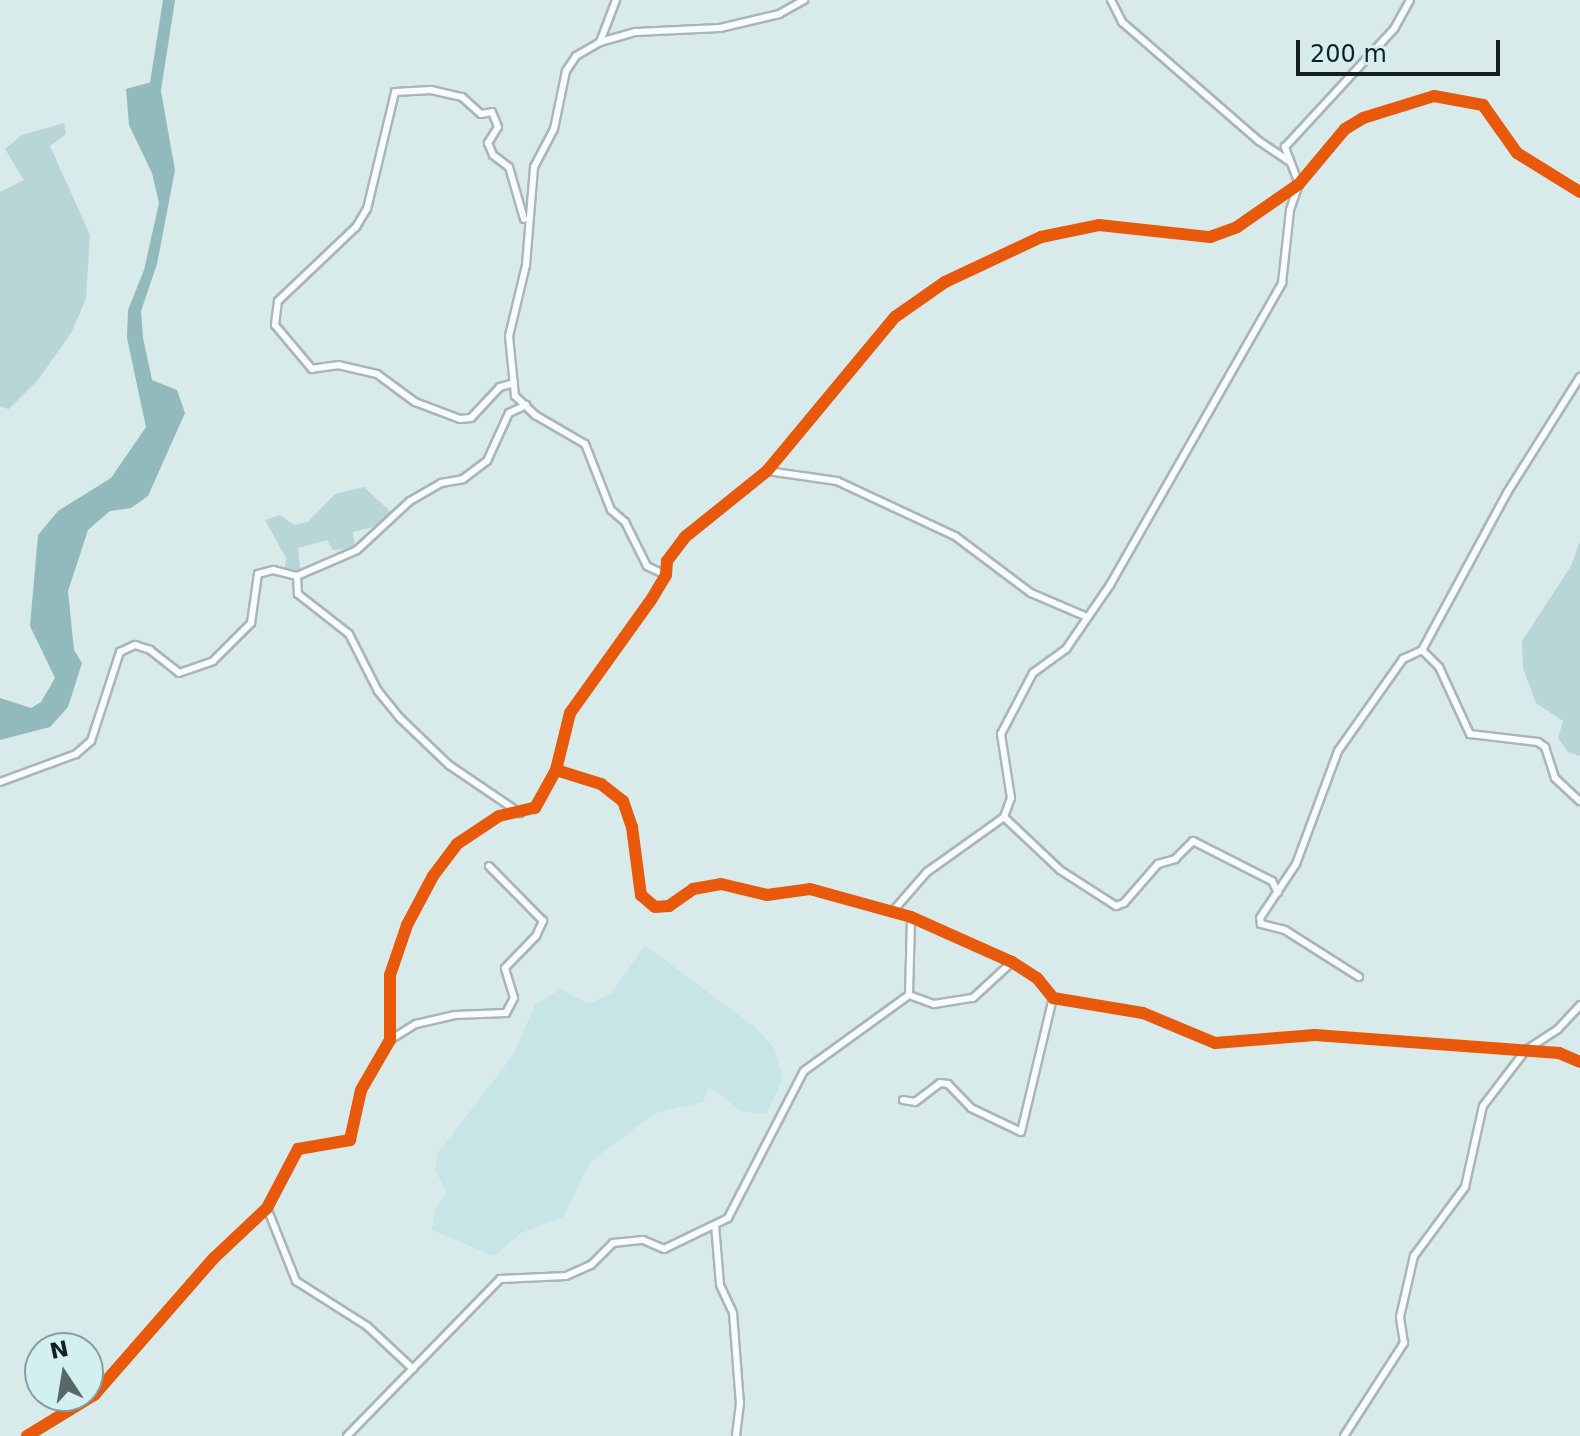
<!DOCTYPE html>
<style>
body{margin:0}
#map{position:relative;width:1580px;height:1436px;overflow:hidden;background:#d9eaeb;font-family:"DejaVu Sans",sans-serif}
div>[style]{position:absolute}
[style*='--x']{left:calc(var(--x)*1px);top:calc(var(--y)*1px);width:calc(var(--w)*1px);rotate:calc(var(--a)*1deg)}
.built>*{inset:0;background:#c7e5e6}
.green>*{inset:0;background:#b8d5d7}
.water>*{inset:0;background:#92b9bb}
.river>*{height:12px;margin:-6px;padding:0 6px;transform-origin:6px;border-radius:6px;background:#92b9bb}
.roads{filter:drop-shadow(2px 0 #a9b6b6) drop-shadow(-2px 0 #a9b6b6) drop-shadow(0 2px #a9b6b6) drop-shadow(0 -2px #a9b6b6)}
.street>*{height:6px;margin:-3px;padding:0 3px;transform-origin:3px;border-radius:3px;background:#f9fcfc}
.cycleway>*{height:12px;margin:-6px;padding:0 6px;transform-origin:6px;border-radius:6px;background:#e8590c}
span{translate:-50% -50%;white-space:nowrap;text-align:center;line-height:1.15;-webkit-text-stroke:8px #d2f0f2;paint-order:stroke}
.north{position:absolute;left:24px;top:1332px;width:80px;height:80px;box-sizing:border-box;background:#d2f0f2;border:2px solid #869d9e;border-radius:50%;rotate:348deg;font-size:22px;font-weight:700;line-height:32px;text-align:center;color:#142020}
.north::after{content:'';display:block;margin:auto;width:28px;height:36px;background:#596767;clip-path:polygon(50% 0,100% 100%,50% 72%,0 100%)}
.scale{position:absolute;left:1296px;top:40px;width:204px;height:36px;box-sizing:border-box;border:4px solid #142020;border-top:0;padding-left:10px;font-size:24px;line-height:28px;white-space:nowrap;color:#142020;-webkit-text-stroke:6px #d2f0f2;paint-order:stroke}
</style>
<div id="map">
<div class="built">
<i style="clip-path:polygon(645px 945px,756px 1028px,774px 1048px,783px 1078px,766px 1114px,741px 1111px,709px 1086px,703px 1102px,655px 1113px,590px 1162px,563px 1217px,521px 1233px,494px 1256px,432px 1230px,435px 1210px,447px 1192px,435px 1171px,438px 1153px,513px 1055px,535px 1005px,561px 989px,588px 1004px,611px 994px)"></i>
</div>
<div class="green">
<i style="clip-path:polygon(64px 123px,66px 134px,50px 146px,90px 235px,86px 299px,71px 333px,38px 380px,9px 409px,0 407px,0 192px,24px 180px,5px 149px,22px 135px)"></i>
<i style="clip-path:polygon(364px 487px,393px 514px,384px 524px,353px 532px,355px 548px,333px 550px,327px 540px,298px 548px,301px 576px,284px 574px,286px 558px,265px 520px,280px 515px,294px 525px,308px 522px,335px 494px)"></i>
<i style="clip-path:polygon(1580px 541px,1580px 756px,1568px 752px,1558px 738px,1563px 721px,1536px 703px,1523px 668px,1522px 641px,1571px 566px)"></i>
</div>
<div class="water">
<i style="clip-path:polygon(159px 80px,175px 170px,157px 264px,141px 311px,143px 338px,152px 380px,177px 390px,185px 413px,148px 496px,131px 508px,110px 511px,88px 530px,68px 591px,74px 650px,82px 663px,68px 707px,50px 727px,0 740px,0 698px,31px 708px,41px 702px,55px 678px,30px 626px,38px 535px,58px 511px,111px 478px,146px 427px,127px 338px,128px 310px,144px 270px,159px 203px,152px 173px,129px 125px,126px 89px)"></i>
</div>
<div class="river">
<i style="--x:154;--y:96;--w:97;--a:-81.1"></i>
</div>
<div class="roads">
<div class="street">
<i style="--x:1111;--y:0;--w:25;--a:63"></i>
<i style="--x:1122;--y:22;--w:181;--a:41"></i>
<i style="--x:1259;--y:141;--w:37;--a:34"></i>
<i style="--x:600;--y:42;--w:45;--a:-69.1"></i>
<i style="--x:1580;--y:377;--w:137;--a:122.2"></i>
<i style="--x:1507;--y:493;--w:179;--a:118.4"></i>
<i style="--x:1422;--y:650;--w:24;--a:45"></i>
<i style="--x:1439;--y:667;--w:74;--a:65.2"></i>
<i style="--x:1470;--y:734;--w:68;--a:6.7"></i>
<i style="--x:1538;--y:742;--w:9;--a:36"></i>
<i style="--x:1545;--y:747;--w:33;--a:72"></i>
<i style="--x:1555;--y:778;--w:34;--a:43"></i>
<i style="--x:514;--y:383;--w:15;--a:164"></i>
<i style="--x:500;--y:387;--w:42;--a:133.1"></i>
<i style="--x:471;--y:418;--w:11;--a:175"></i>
<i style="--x:460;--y:419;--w:48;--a:-159.3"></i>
<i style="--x:415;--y:402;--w:47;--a:-143.6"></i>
<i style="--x:377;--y:374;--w:39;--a:-167"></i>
<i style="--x:339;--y:365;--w:27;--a:172"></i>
<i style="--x:312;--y:369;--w:57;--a:-130.1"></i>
<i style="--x:275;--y:325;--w:24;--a:-83"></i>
<i style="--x:278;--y:301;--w:108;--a:-43.5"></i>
<i style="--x:356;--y:227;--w:21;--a:-59"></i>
<i style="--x:367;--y:209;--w:120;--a:-76.5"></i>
<i style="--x:395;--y:92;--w:36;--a:-3"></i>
<i style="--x:431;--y:90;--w:32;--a:13"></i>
<i style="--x:462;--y:97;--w:25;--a:42"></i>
<i style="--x:481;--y:114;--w:11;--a:-10"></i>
<i style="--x:492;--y:112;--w:16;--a:68"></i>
<i style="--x:498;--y:127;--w:19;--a:122"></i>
<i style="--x:488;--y:143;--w:13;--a:67"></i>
<i style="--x:493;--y:155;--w:20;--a:37"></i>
<i style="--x:509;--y:167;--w:54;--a:73.9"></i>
<i style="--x:767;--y:471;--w:71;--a:8.1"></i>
<i style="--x:837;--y:481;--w:130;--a:25"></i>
<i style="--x:955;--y:536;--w:95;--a:36.9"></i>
<i style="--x:1031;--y:593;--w:59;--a:23.1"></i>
<i style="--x:666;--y:575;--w:21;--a:-155"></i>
<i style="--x:647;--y:566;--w:49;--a:-116.6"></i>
<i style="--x:625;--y:522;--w:18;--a:-139"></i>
<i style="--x:611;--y:510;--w:71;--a:-111.5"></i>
<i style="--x:585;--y:444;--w:58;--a:-149.9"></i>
<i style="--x:535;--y:415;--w:28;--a:-136"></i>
<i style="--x:515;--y:396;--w:60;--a:-95.7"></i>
<i style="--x:509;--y:336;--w:73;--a:-76.5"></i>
<i style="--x:526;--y:265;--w:98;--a:-85.3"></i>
<i style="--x:534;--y:167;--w:43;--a:-62.2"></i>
<i style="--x:554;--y:129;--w:59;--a:-78.3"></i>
<i style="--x:566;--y:71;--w:18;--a:-56"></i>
<i style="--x:576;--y:56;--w:28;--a:-30"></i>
<i style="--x:600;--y:42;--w:37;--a:-16"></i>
<i style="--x:636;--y:32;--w:84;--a:-2.7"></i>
<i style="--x:720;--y:28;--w:61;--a:-13.3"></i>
<i style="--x:779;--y:14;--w:29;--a:-29"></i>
<i style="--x:297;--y:576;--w:18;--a:87"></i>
<i style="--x:298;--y:594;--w:65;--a:38.1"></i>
<i style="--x:349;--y:634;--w:64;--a:63"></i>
<i style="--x:378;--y:691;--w:35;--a:51"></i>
<i style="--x:400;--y:718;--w:68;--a:43.8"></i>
<i style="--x:449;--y:765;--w:86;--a:34.1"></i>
<i style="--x:556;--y:770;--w:47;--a:17.3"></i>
<i style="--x:601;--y:784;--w:28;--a:38"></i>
<i style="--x:623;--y:801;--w:28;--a:71"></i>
<i style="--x:632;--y:827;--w:69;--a:82.5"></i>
<i style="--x:641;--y:895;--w:18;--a:41"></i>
<i style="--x:655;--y:907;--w:14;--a:-4"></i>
<i style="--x:669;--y:906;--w:29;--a:-35"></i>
<i style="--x:693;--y:889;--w:28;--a:-10"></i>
<i style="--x:721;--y:884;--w:47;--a:13.4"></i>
<i style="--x:767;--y:895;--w:43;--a:-7.9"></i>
<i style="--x:810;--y:889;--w:105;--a:15.5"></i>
<i style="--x:911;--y:917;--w:111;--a:24"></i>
<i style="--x:1012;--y:962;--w:30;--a:33"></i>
<i style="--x:1037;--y:978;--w:26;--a:51"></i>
<i style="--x:1053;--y:998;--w:91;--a:9.5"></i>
<i style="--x:1143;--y:1013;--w:78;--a:22.6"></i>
<i style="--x:1215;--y:1043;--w:100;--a:-4.6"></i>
<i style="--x:1315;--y:1035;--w:245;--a:4.2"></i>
<i style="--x:1559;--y:1053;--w:23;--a:23"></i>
<i style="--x:0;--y:782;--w:81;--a:-20.2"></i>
<i style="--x:76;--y:754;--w:20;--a:-41"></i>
<i style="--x:91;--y:741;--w:94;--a:-72"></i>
<i style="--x:120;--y:652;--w:17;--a:-25"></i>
<i style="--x:135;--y:645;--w:16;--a:18"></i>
<i style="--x:150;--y:650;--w:37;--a:38"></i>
<i style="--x:179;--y:673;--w:36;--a:-19"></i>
<i style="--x:213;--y:661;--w:54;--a:-45"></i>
<i style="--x:251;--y:623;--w:49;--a:-81.9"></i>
<i style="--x:258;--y:574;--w:16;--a:-15"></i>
<i style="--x:273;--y:570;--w:25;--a:14"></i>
<i style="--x:297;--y:576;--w:65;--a:-23.4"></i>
<i style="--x:357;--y:550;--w:72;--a:-42.8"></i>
<i style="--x:410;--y:501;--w:36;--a:-30"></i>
<i style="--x:441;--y:483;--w:22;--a:-10"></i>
<i style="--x:463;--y:479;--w:30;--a:-37"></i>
<i style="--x:487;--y:461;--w:53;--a:-65.4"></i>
<i style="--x:509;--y:413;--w:19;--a:-25"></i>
<i style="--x:1004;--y:817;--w:77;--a:43.4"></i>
<i style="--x:1060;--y:870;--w:67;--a:32.7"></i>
<i style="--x:1116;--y:906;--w:9;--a:-21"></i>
<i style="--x:1124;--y:903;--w:52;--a:-48.9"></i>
<i style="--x:1158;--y:864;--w:18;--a:-16"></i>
<i style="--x:1175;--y:859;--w:25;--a:-45"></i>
<i style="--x:1193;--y:841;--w:89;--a:26.9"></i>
<i style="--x:1272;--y:881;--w:13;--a:63"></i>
<i style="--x:893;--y:911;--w:52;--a:-48.9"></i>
<i style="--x:927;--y:872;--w:95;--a:-35.5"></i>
<i style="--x:1004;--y:817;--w:20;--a:-70"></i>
<i style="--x:1011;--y:798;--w:65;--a:-98.9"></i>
<i style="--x:1001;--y:734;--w:69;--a:-62.3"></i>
<i style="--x:1033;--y:673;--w:41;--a:-36"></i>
<i style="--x:1066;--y:649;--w:78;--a:-55.5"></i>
<i style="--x:1110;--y:585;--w:348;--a:-60.3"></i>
<i style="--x:1282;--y:283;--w:73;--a:-83.7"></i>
<i style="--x:1290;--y:210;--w:28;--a:-71"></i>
<i style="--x:1299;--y:184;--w:40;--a:-111"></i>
<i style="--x:1285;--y:147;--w:161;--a:-47.3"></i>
<i style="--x:1394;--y:29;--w:33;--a:-61"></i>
<i style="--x:1359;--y:977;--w:88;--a:-147.6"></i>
<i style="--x:1285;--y:930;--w:25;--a:-166"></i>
<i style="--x:1261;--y:924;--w:6;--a:-99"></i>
<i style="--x:1260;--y:918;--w:65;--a:-56.3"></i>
<i style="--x:1296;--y:864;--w:121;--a:-69.6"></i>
<i style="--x:1338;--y:751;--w:113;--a:-54.8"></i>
<i style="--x:1403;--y:659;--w:21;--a:-25"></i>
<i style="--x:909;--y:995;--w:27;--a:20"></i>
<i style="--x:934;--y:1004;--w:39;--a:-9"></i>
<i style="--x:973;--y:998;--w:53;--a:-42.7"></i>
<i style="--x:390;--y:1040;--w:31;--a:-32"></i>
<i style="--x:416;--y:1024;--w:40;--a:-13"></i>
<i style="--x:455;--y:1015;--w:51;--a:-2.2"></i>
<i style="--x:506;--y:1013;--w:17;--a:-62"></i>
<i style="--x:514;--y:998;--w:31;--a:-107"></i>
<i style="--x:505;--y:968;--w:45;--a:-45.9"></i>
<i style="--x:536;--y:936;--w:17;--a:-65"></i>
<i style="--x:543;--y:921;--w:77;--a:-134.5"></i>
<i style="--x:903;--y:1100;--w:12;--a:9"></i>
<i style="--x:915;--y:1102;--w:31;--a:-37"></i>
<i style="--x:940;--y:1083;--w:8;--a:7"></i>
<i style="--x:948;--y:1084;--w:33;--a:46"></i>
<i style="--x:971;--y:1108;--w:55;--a:25.6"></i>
<i style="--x:1021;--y:1132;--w:138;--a:-76.6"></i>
<i style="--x:267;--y:1208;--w:79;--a:68.3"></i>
<i style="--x:296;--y:1281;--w:84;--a:32.4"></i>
<i style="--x:367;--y:1326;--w:63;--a:43.1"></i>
<i style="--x:715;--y:1225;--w:60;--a:85.2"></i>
<i style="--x:720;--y:1285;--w:31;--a:65"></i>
<i style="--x:733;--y:1313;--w:90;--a:85.6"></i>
<i style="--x:740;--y:1403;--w:33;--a:97"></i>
<i style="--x:27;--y:1436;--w:79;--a:-31.5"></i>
<i style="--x:94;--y:1395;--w:182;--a:-48.8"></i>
<i style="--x:214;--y:1258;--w:73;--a:-43.3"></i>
<i style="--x:267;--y:1208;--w:67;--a:-62.3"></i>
<i style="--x:298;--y:1149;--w:53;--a:-9.8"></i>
<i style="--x:350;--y:1140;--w:51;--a:-77.6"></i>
<i style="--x:361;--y:1090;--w:58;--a:-59.9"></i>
<i style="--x:390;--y:1040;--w:65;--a:-90"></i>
<i style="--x:390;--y:975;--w:53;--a:-71.2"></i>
<i style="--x:407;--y:925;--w:55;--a:-62"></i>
<i style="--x:433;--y:876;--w:40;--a:-53"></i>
<i style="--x:457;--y:844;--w:50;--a:-33.7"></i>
<i style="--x:499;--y:816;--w:37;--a:-13"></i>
<i style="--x:535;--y:808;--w:43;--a:-61.1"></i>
<i style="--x:556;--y:770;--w:59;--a:-76.2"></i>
<i style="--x:570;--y:713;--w:139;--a:-54.4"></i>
<i style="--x:651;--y:600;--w:29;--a:-59"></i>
<i style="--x:666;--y:575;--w:14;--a:-86"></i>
<i style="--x:667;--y:561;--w:30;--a:-53"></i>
<i style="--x:685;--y:537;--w:105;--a:-38.8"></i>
<i style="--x:767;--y:471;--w:200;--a:-50.3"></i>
<i style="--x:895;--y:317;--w:61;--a:-35"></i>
<i style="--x:945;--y:282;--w:106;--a:-25.1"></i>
<i style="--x:1041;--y:237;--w:59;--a:-11.7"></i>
<i style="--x:1099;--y:225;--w:112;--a:6.2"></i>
<i style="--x:1210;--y:237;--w:29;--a:-20"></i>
<i style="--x:1237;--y:227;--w:75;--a:-34.7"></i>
<i style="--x:1299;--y:184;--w:72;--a:-50.1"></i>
<i style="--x:1345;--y:129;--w:21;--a:-31"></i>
<i style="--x:1363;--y:118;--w:74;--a:-17.2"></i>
<i style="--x:1434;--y:96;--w:50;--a:10.4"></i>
<i style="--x:1483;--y:105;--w:59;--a:54.7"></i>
<i style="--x:1517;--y:153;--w:74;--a:31.8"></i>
<i style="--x:347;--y:1436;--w:219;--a:-45.7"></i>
<i style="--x:500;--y:1279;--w:66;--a:-2.6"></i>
<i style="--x:566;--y:1276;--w:27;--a:-24"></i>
<i style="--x:591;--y:1265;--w:31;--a:-45"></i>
<i style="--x:613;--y:1243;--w:30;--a:-6"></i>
<i style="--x:643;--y:1240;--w:23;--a:23"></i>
<i style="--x:664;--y:1249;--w:71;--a:-25.8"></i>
<i style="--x:728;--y:1218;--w:165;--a:-62.7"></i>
<i style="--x:804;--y:1071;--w:130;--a:-35.9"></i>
<i style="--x:909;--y:995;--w:78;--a:-88.5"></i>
<i style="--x:1344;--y:1436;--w:111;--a:-57.2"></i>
<i style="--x:1404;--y:1343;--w:26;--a:-99"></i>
<i style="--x:1400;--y:1317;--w:63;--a:-77.1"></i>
<i style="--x:1414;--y:1256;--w:86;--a:-53.5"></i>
<i style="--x:1465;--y:1187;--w:83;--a:-77.5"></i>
<i style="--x:1483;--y:1106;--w:71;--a:-52.5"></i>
<i style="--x:1526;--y:1050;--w:38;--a:-33"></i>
<i style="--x:1558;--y:1029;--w:33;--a:-47"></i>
</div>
</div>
<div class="cycleway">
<i style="--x:556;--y:770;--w:47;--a:17.3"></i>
<i style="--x:601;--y:784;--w:28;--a:38"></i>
<i style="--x:623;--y:801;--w:28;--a:71"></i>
<i style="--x:632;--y:827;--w:69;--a:82.5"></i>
<i style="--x:641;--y:895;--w:18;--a:41"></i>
<i style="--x:655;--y:907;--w:14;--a:-4"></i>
<i style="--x:669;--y:906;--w:29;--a:-35"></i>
<i style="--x:693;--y:889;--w:28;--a:-10"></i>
<i style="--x:721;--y:884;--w:47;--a:13.4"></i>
<i style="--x:767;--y:895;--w:43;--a:-7.9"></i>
<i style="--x:810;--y:889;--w:105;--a:15.5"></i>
<i style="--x:911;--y:917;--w:111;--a:24"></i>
<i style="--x:1012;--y:962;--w:30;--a:33"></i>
<i style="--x:1037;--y:978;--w:26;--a:51"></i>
<i style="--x:1053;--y:998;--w:91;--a:9.5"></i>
<i style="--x:1143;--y:1013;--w:78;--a:22.6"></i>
<i style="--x:1215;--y:1043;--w:100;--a:-4.6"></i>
<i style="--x:1315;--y:1035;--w:245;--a:4.2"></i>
<i style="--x:1559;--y:1053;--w:23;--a:23"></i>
<i style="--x:27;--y:1436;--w:79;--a:-31.5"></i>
<i style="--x:94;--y:1395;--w:182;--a:-48.8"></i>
<i style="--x:214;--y:1258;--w:73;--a:-43.3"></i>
<i style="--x:267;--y:1208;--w:67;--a:-62.3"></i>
<i style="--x:298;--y:1149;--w:53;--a:-9.8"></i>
<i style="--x:350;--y:1140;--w:51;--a:-77.6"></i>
<i style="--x:361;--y:1090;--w:58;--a:-59.9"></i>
<i style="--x:390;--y:1040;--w:65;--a:-90"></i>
<i style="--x:390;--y:975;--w:53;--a:-71.2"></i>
<i style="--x:407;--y:925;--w:55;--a:-62"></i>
<i style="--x:433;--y:876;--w:40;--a:-53"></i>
<i style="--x:457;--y:844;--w:50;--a:-33.7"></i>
<i style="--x:499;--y:816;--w:37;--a:-13"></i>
<i style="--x:535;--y:808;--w:43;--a:-61.1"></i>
<i style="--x:556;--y:770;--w:59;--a:-76.2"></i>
<i style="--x:570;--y:713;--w:139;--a:-54.4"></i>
<i style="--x:651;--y:600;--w:29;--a:-59"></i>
<i style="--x:666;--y:575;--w:14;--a:-86"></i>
<i style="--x:667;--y:561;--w:30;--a:-53"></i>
<i style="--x:685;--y:537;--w:105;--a:-38.8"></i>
<i style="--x:767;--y:471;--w:200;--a:-50.3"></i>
<i style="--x:895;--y:317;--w:61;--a:-35"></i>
<i style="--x:945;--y:282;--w:106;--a:-25.1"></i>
<i style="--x:1041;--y:237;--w:59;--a:-11.7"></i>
<i style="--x:1099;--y:225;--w:112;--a:6.2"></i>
<i style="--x:1210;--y:237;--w:29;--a:-20"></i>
<i style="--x:1237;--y:227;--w:75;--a:-34.7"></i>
<i style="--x:1299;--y:184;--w:72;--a:-50.1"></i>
<i style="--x:1345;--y:129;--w:21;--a:-31"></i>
<i style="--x:1363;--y:118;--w:74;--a:-17.2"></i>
<i style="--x:1434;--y:96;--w:50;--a:10.4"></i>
<i style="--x:1483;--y:105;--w:59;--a:54.7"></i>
<i style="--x:1517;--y:153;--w:74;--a:31.8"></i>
</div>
<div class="north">N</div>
<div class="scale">200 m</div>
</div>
